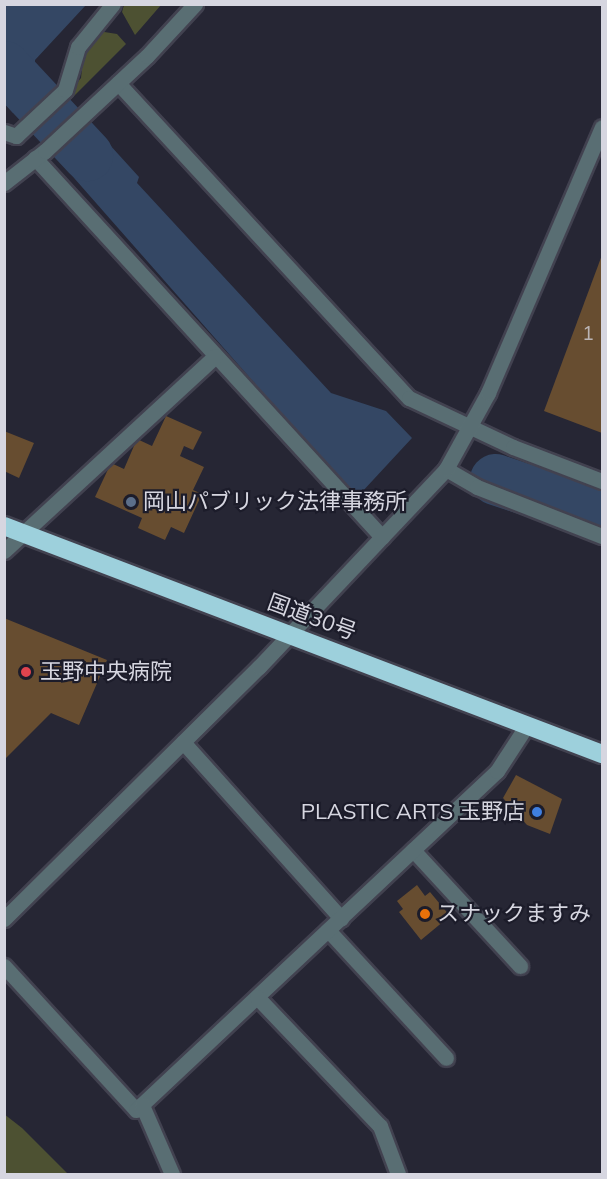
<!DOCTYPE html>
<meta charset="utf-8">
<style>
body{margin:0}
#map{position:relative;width:607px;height:1179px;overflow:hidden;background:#262634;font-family:Mulish,"Noto Sans JP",sans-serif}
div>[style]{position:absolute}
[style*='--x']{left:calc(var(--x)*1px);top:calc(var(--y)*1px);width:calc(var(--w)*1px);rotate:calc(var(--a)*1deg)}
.green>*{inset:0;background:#4d5132}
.water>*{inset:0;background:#344764}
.pier>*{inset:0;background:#262634}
.river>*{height:51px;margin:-25.5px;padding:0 25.5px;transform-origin:25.5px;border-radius:25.5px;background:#344764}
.building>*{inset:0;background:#674d30}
.roads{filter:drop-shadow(2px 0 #424250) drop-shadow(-2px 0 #424250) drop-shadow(0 2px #424250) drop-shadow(0 -2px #424250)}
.minor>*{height:15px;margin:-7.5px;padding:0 7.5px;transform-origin:7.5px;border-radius:7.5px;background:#596e73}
.highway>*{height:18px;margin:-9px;padding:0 9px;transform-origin:9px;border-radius:9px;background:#9dd0dc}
.dots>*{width:16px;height:16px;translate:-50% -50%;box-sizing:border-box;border:3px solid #1c1c2a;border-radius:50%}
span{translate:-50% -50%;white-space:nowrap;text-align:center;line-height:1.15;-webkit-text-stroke:4.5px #1c1c2a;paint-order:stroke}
.number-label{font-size:20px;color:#bab4b4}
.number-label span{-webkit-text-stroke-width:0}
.poi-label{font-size:22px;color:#d6d6e0}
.left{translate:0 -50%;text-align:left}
.right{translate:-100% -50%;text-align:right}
.street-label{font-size:22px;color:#d6d6e0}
.frame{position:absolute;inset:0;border:6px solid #d6d6e0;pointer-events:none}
</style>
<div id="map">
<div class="green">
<i style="clip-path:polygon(124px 5px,124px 4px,161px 5px,135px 35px,122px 12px)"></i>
<i style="clip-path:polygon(98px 31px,117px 34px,126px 44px,71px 99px,67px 95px,81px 78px,84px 49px)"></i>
<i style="clip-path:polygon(4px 1114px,22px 1128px,68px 1174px,5px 1174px)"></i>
</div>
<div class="water">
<i style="clip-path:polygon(5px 4px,86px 5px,35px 60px,35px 72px,46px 90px,27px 108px,22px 104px,13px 113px,5px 104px)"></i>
<i style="clip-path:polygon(59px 89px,139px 177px,137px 183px,331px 393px,386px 411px,412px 438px,361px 493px,346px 487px,67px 170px,21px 124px)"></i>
</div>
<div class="pier">
<i style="clip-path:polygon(66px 102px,98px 136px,62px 170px,30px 135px)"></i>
</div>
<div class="river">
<i style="--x:4;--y:66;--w:122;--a:47"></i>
<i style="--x:495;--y:479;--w:113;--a:18.6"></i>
</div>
<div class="building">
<i style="clip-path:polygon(602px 255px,602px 433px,544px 411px)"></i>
<i style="clip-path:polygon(166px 416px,202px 432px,193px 450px,184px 446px,180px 456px,204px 467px,193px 490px,202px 494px,184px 533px,171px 527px,165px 540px,138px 528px,142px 518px,95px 497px,111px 463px,124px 469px,137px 439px,152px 446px)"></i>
<i style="clip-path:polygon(4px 431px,34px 443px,19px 478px,4px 471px)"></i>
<i style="clip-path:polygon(4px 618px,107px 660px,79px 725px,51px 713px,4px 760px)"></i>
<i style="clip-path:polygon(516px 775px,562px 799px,550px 834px,527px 825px,503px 798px)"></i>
<i style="clip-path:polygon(417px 885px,425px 896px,430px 892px,450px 916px,421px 940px,399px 912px,403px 909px,397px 901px)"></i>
</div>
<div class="roads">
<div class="minor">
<i style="--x:118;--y:83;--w:429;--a:47.3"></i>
<i style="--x:409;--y:398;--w:115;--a:25.2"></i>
<i style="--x:513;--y:447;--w:95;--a:20.9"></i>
<i style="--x:4;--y:132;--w:13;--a:18"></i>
<i style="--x:16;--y:136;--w:67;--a:-43.2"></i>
<i style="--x:65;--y:90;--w:45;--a:-73.2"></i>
<i style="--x:78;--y:47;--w:55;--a:-50.9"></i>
<i style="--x:35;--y:158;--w:514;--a:47.52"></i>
<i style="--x:4;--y:183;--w:52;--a:-38"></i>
<i style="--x:45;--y:151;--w:139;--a:-43"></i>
<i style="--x:147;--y:56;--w:71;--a:-47.3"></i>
<i style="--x:446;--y:469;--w:36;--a:30"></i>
<i style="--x:477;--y:487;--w:134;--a:21.4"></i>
<i style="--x:4;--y:551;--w:287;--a:-42.7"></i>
<i style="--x:183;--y:742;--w:237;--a:48.1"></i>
<i style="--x:413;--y:850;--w:158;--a:47.3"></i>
<i style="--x:4;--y:919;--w:359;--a:-44.7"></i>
<i style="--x:259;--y:667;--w:272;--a:-46.6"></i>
<i style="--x:446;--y:469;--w:87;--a:-61.1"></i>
<i style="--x:488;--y:393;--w:289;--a:-66.8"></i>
<i style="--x:328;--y:930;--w:174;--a:47.3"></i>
<i style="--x:4;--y:966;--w:195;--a:47.5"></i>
<i style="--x:136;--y:1110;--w:495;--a:-43.2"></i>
<i style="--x:497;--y:771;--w:55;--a:-56.9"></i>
<i style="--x:257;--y:997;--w:178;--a:46.4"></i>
<i style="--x:380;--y:1126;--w:51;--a:69.4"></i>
<i style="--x:142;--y:1105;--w:75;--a:66.5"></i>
</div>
<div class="highway">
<i style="--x:4;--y:526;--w:640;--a:20.87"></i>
</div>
</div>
<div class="dots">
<i style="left:131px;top:502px;background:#5c6f8a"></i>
<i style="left:26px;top:672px;background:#e0444e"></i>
<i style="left:537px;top:812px;background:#3f7fe0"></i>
<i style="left:425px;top:914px;background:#e8710a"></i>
</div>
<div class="number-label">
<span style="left:588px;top:332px">1</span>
</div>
<div class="poi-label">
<span class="left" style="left:143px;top:502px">岡山パブリック法律事務所</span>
<span class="left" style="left:40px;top:672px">玉野中央病院</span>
<span class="right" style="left:525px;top:812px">PLASTIC ARTS 玉野店</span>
<span class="left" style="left:437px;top:914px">スナックますみ</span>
</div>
<div class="street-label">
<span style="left:312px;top:617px;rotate:20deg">国道30号</span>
</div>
<div class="frame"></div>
</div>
